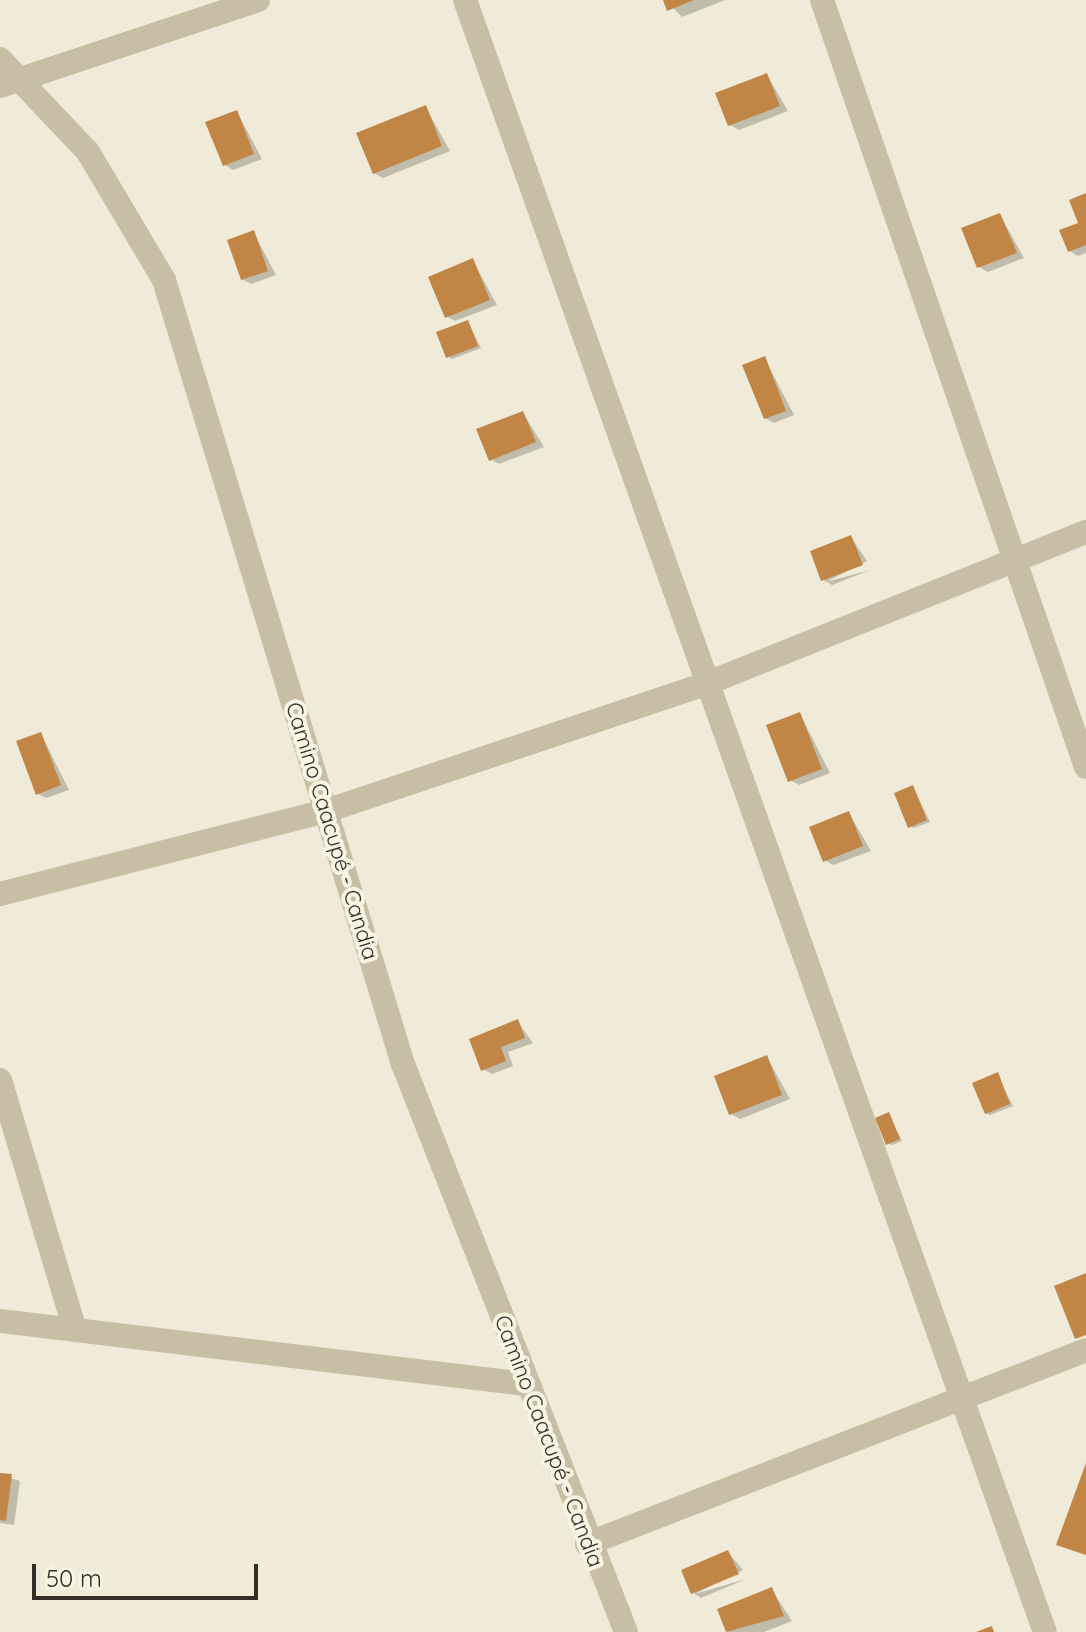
<!DOCTYPE html>
<meta charset="utf-8">
<style>
body{margin:0}
#map{position:relative;width:1086px;height:1632px;overflow:hidden;background:#f0ebd8;font-family:Quicksand,sans-serif}
div>[style]{position:absolute}
[style*='--x']{left:calc(var(--x)*1px);top:calc(var(--y)*1px);width:calc(var(--w)*1px);rotate:calc(var(--a)*1deg)}
.shadow>*{inset:0;background:#0003}
.building>*{inset:0;background:#c18645}
.street>*{height:24px;margin:-12px;padding:0 12px;transform-origin:12px;border-radius:12px;background:#c7bea5}
span{translate:-50% -50%;white-space:nowrap;text-align:center;line-height:1.15;-webkit-text-stroke:8px #f8f4e4;paint-order:stroke}
.street-label{font-size:22px;color:#332d26}
.scale{position:absolute;left:32px;top:1564px;width:226px;height:36px;box-sizing:border-box;border:4px solid #332d26;border-top:0;padding-left:10px;font-size:24px;line-height:28px;white-space:nowrap;color:#332d26;-webkit-text-stroke:6px #f8f4e4;paint-order:stroke}
</style>
<div id="map">
<div class="shadow">
<i style="clip-path:polygon(665px 0,725px 0,682px 17px)"></i>
<i style="clip-path:polygon(767px 75px,788px 111px,739px 130px,730px 125px)"></i>
<i style="clip-path:polygon(426px 108px,450px 151px,383px 178px,374px 173px)"></i>
<i style="clip-path:polygon(237px 112px,262px 159px,233px 170px,225px 165px)"></i>
<i style="clip-path:polygon(1086px 195px,1086px 253px,1078px 256px,1070px 251px)"></i>
<i style="clip-path:polygon(1000px 215px,1024px 258px,988px 272px,979px 267px)"></i>
<i style="clip-path:polygon(254px 233px,276px 275px,251px 284px,242px 279px)"></i>
<i style="clip-path:polygon(473px 261px,497px 305px,455px 321px,446px 316px)"></i>
<i style="clip-path:polygon(468px 322px,481px 348px,452px 359px,448px 356px)"></i>
<i style="clip-path:polygon(765px 359px,794px 415px,774px 423px,765px 418px)"></i>
<i style="clip-path:polygon(523px 413px,544px 447px,499px 464px,490px 459px)"></i>
<i style="clip-path:polygon(851px 537px,867px 561px,826px 582px,870px 570px,832px 585px,823px 580px)"></i>
<i style="clip-path:polygon(800px 714px,830px 773px,799px 785px,790px 780px)"></i>
<i style="clip-path:polygon(41px 734px,69px 790px,46px 798px,37px 793px)"></i>
<i style="clip-path:polygon(913px 787px,930px 822px,914px 828px,910px 826px)"></i>
<i style="clip-path:polygon(849px 813px,871px 851px,833px 865px,825px 860px)"></i>
<i style="clip-path:polygon(518px 1022px,533px 1043px,508px 1052px,513px 1066px,492px 1074px,483px 1069px)"></i>
<i style="clip-path:polygon(767px 1057px,790px 1099px,740px 1119px,731px 1114px)"></i>
<i style="clip-path:polygon(997px 1075px,1013px 1106px,990px 1115px,986px 1113px)"></i>
<i style="clip-path:polygon(889px 1115px,902px 1141px,892px 1145px,888px 1143px)"></i>
<i style="clip-path:polygon(0 1475px,20px 1481px,14px 1525px,0 1523px)"></i>
<i style="clip-path:polygon(728px 1552px,743px 1570px,695px 1594px,746px 1579px,701px 1598px,692px 1592px)"></i>
<i style="clip-path:polygon(772px 1590px,792px 1621px,764px 1632px,728px 1632px,719px 1610px)"></i>
</div>
<div class="building">
<i style="clip-path:polygon(663px 0,694px 0,667px 11px)"></i>
<i style="clip-path:polygon(767px 73px,780px 106px,728px 126px,715px 93px)"></i>
<i style="clip-path:polygon(426px 105px,442px 146px,373px 174px,356px 133px)"></i>
<i style="clip-path:polygon(237px 110px,254px 154px,223px 166px,205px 122px)"></i>
<i style="clip-path:polygon(1086px 193px,1086px 245px,1068px 252px,1059px 230px,1078px 223px,1069px 200px)"></i>
<i style="clip-path:polygon(1000px 213px,1017px 253px,977px 268px,961px 228px)"></i>
<i style="clip-path:polygon(254px 230px,268px 271px,241px 280px,227px 240px)"></i>
<i style="clip-path:polygon(473px 258px,490px 300px,445px 318px,428px 277px)"></i>
<i style="clip-path:polygon(468px 320px,478px 346px,446px 358px,436px 332px)"></i>
<i style="clip-path:polygon(765px 356px,786px 411px,764px 419px,742px 365px)"></i>
<i style="clip-path:polygon(523px 411px,536px 442px,489px 461px,476px 429px)"></i>
<i style="clip-path:polygon(851px 535px,863px 565px,821px 581px,810px 551px)"></i>
<i style="clip-path:polygon(800px 712px,822px 769px,788px 782px,766px 725px)"></i>
<i style="clip-path:polygon(41px 732px,61px 785px,36px 795px,16px 741px)"></i>
<i style="clip-path:polygon(913px 785px,927px 820px,908px 828px,894px 793px)"></i>
<i style="clip-path:polygon(849px 811px,863px 846px,823px 862px,809px 827px)"></i>
<i style="clip-path:polygon(518px 1019px,525px 1038px,501px 1047px,506px 1061px,481px 1071px,469px 1039px)"></i>
<i style="clip-path:polygon(767px 1055px,782px 1095px,729px 1115px,714px 1076px)"></i>
<i style="clip-path:polygon(998px 1072px,1010px 1104px,985px 1114px,972px 1083px)"></i>
<i style="clip-path:polygon(889px 1112px,900px 1139px,886px 1145px,875px 1118px)"></i>
<i style="clip-path:polygon(1086px 1273px,1086px 1335px,1075px 1339px,1054px 1286px)"></i>
<i style="clip-path:polygon(1086px 1463px,1086px 1555px,1056px 1545px)"></i>
<i style="clip-path:polygon(0 1473px,12px 1474px,6px 1521px,0 1520px)"></i>
<i style="clip-path:polygon(728px 1550px,739px 1574px,691px 1594px,681px 1570px)"></i>
<i style="clip-path:polygon(772px 1587px,784px 1616px,726px 1632px,717px 1609px)"></i>
<i style="clip-path:polygon(992px 1626px,994px 1632px,976px 1632px)"></i>
</div>
<div class="street">
<i style="--x:465;--y:0;--w:1732;--a:70.44"></i>
<i style="--x:822;--y:0;--w:811;--a:71.01"></i>
<i style="--x:0;--y:59;--w:128;--a:46.6"></i>
<i style="--x:88;--y:152;--w:149;--a:59.3"></i>
<i style="--x:164;--y:280;--w:820;--a:73.05"></i>
<i style="--x:403;--y:1064;--w:610;--a:68.56"></i>
<i style="--x:0;--y:86;--w:272;--a:-18.4"></i>
<i style="--x:0;--y:894;--w:336;--a:-14.3"></i>
<i style="--x:326;--y:811;--w:403;--a:-18.5"></i>
<i style="--x:708;--y:683;--w:407;--a:-21.8"></i>
<i style="--x:0;--y:1080;--w:257;--a:73.3"></i>
<i style="--x:0;--y:1321;--w:530;--a:6.83"></i>
<i style="--x:587;--y:1544;--w:535;--a:-21.24"></i>
</div>
<div class="street-label">
<span style="left:332px;top:831px;rotate:73deg">Camino Caacupé - Candia</span>
<span style="left:549px;top:1441px;rotate:69deg">Camino Caacupé - Candia</span>
</div>
<div class="scale">50 m</div>
</div>
